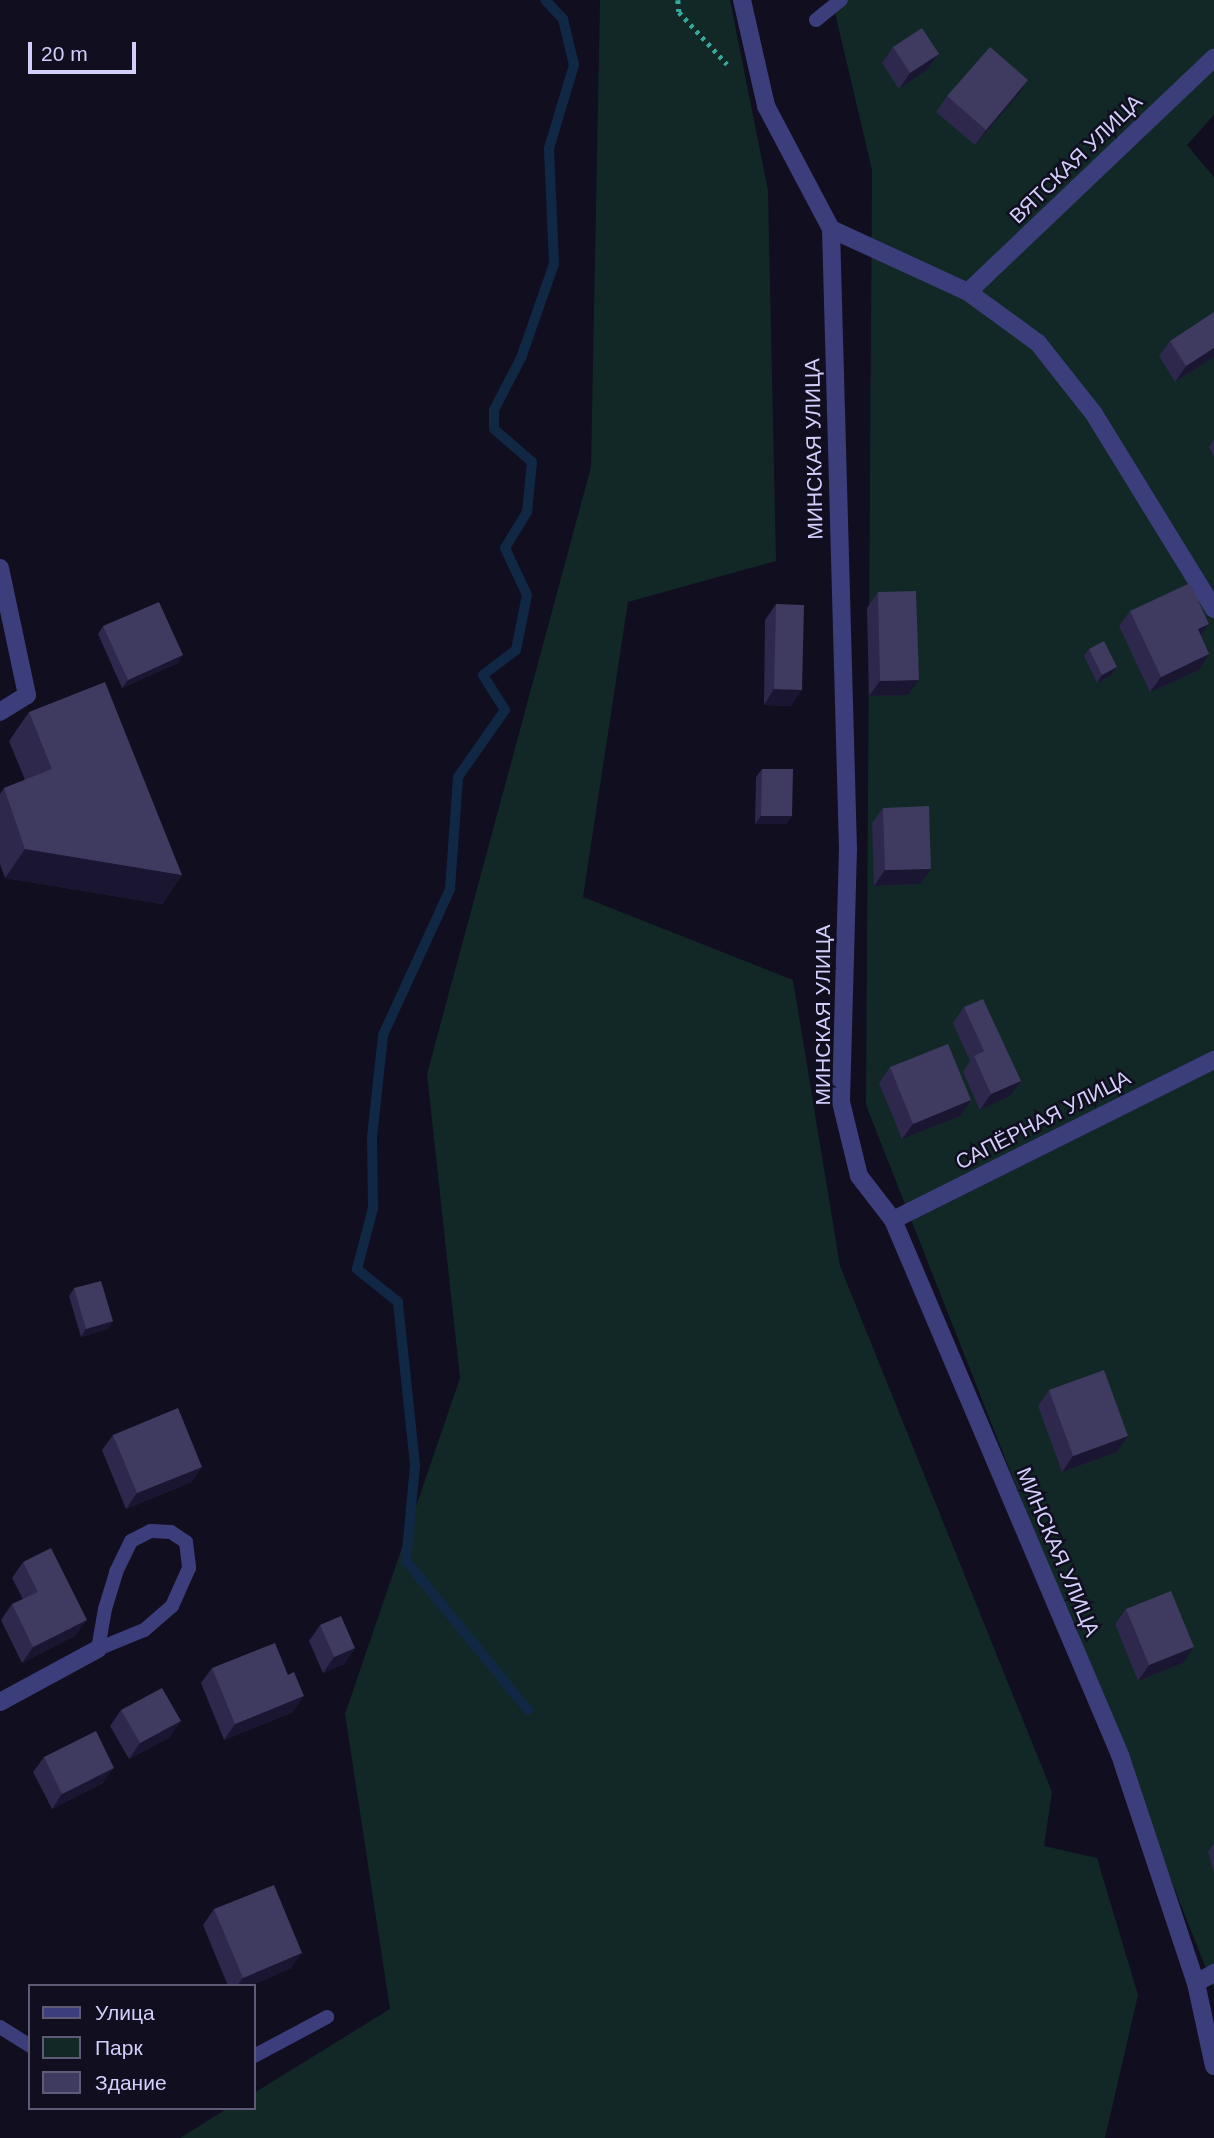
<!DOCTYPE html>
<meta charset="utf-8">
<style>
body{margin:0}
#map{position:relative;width:1214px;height:2138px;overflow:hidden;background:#100e1f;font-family:Helvetica,sans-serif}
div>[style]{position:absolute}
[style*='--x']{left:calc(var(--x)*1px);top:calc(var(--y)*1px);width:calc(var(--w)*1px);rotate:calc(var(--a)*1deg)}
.green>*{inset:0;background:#112827}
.stream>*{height:10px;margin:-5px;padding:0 5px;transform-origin:5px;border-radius:5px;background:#112845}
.path>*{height:4.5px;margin-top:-2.25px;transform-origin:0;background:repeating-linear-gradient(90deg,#36a99d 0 3.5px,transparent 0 8.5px)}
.lane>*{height:14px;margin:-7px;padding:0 7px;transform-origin:7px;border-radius:7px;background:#3c3d7b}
.street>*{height:18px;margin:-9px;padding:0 9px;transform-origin:9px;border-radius:9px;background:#3c3d7b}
.wall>*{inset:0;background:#2d284c}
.shaded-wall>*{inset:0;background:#1a1632}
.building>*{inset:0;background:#3f3a5f}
span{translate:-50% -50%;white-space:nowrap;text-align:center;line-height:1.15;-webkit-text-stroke:5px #100e1f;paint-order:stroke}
.street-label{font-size:21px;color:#d2cffc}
.legend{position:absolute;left:28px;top:1984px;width:228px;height:126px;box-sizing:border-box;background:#100e1f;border:2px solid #5e5b77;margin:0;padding:9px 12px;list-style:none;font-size:21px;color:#d2cffc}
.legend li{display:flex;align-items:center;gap:14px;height:35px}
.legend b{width:35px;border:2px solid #5e5b77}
.scale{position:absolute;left:28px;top:42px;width:108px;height:32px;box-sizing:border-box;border:4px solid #d2cffc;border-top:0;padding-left:9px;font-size:21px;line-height:24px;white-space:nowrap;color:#d2cffc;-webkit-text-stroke:5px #100e1f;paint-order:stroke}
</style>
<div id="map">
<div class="green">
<i style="clip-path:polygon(600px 0,730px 0,768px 191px,776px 561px,628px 602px,583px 897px,793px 980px,840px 1266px,1052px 1792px,1044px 1846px,1097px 1858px,1138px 1995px,1105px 2138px,180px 2138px,228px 2108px,254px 2108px,254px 2093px,390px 2009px,345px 1714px,460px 1378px,427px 1074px,591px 467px)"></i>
<i style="clip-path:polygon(832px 0,1214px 0,1214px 115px,1187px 145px,1214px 177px,1214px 1989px,866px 1105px,872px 170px)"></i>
</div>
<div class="stream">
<i style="--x:528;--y:1710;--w:193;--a:-129.3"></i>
<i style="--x:406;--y:1561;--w:96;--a:-84.6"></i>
<i style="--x:415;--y:1465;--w:164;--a:-96"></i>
<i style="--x:398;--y:1302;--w:53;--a:-141.2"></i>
<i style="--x:357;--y:1269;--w:63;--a:-75.3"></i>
<i style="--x:373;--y:1208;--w:71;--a:-90.8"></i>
<i style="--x:372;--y:1137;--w:103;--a:-83.8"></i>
<i style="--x:383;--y:1035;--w:161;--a:-65.3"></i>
<i style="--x:450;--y:889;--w:112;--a:-85.9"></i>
<i style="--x:458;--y:777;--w:82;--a:-55"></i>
<i style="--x:505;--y:710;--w:41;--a:-122.2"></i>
<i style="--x:483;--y:675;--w:41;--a:-37.1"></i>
<i style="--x:516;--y:650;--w:56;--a:-78.7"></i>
<i style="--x:527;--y:595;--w:52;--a:-115.1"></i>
<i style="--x:505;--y:548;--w:42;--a:-58.6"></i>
<i style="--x:527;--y:512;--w:50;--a:-84.3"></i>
<i style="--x:532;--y:462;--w:50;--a:-139"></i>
<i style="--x:494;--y:429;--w:19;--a:-90"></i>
<i style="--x:494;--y:410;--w:59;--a:-62.6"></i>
<i style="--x:521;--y:358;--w:100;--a:-70.7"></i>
<i style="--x:554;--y:264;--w:116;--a:-92.5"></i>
<i style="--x:549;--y:148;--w:87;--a:-73.2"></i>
<i style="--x:574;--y:65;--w:47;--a:-103.4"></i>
<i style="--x:563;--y:19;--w:26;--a:-133"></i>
</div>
<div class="path">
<i style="--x:678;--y:0;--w:12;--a:85"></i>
<i style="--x:679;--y:12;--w:71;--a:47.3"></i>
</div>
<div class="lane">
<i style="--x:816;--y:20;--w:32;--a:-39"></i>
<i style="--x:151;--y:1531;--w:20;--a:3"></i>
<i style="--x:171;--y:1532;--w:18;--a:34"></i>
<i style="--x:186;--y:1542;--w:26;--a:83"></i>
<i style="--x:189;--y:1568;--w:42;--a:114.1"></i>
<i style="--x:172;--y:1606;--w:37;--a:139"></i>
<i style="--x:144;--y:1630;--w:50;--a:157.6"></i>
<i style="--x:98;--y:1649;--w:41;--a:-80.1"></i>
<i style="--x:105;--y:1609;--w:39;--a:-73"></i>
<i style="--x:116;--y:1572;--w:34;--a:-64"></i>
<i style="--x:131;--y:1541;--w:22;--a:-27"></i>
<i style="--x:0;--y:2027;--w:36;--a:32"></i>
<i style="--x:254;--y:2056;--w:83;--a:-28.1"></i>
</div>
<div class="street">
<i style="--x:742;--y:0;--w:109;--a:77.2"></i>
<i style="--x:766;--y:106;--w:139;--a:62.1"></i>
<i style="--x:831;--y:229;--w:151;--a:24.7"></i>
<i style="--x:968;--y:292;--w:87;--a:36.1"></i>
<i style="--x:1038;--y:343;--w:90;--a:51.7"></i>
<i style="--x:1094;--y:414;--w:229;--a:58.4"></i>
<i style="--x:831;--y:229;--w:620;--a:88.43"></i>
<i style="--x:848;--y:849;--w:253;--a:91.6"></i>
<i style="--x:841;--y:1102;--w:76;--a:76.3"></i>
<i style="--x:859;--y:1176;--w:56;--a:52.3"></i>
<i style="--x:893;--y:1220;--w:581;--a:67.01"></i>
<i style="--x:1120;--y:1755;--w:240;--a:71.6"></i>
<i style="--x:1196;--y:1983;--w:85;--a:77.8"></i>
<i style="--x:968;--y:292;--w:340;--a:-43.6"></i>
<i style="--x:0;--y:568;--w:130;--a:78"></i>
<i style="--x:27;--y:695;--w:32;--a:148"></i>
<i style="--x:893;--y:1220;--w:359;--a:-26.5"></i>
<i style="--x:0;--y:1702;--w:111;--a:-28.4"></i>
<i style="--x:1196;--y:1983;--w:21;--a:-29"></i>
</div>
<div class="wall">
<i style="clip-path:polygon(893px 47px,939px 54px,928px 69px,899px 89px,882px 63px)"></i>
<i style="clip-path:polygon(947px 96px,1017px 96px,975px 145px,936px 112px)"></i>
<i style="clip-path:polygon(1170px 341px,1214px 357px,1175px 382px,1159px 356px)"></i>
<i style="clip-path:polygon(1214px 439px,1214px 457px,1209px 447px)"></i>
<i style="clip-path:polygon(878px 592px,919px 680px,908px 695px,869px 696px,867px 608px)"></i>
<i style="clip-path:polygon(776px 604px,791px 706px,764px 705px,765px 620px)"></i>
<i style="clip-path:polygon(1130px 611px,1209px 624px,1201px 636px,1209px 654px,1199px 670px,1150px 692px,1119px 626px)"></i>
<i style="clip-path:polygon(103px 626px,178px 663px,122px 688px,98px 634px)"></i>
<i style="clip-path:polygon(1089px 649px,1111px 675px,1097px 683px,1084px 656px)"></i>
<i style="clip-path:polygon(29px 712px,182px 875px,162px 904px,5px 878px,0 864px,0 794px,4px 788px,25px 780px,9px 741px)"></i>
<i style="clip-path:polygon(762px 769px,792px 816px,786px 824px,755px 824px,756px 777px)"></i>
<i style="clip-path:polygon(883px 808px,920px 884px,874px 886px,872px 823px)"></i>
<i style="clip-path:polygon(964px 1007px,1010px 1096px,980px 1110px,963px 1072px,970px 1061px,953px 1023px)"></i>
<i style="clip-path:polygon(890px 1067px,960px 1116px,902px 1139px,879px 1083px)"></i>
<i style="clip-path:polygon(74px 1288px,113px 1321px,107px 1329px,81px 1337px,69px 1296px)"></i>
<i style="clip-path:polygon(1049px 1390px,1117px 1452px,1062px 1472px,1038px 1406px)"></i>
<i style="clip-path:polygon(113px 1435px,202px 1467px,191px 1482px,126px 1509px,102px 1450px)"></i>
<i style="clip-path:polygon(23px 1562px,76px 1635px,22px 1663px,1px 1620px,12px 1604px,23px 1599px,12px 1578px)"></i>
<i style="clip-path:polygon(1126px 1609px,1183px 1663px,1138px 1681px,1115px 1624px)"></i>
<i style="clip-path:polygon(320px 1625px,355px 1648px,344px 1664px,323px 1673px,309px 1641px)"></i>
<i style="clip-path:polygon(212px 1668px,293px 1712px,224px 1740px,201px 1683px)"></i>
<i style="clip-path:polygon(121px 1710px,170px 1737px,129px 1759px,110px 1726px)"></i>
<i style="clip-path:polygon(44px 1757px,103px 1783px,52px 1809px,33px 1772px)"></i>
<i style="clip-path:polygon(1214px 1843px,1214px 1873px,1208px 1852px)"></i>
<i style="clip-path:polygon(214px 1909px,291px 1968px,250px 1986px,228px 1986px,203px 1925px)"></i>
</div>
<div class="shaded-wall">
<i style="clip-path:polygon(939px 54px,928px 69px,899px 89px,910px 73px)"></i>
<i style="clip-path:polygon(1028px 80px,1017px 96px,975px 145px,986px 130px)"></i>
<i style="clip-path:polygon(1214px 348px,1214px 357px,1175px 382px,1186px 366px)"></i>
<i style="clip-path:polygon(1209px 624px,1198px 640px,1198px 629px)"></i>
<i style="clip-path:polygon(1209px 654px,1199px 670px,1150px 692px,1161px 677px)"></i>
<i style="clip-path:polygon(183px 655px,178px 663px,122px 688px,128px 680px)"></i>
<i style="clip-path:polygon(1117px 667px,1111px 675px,1097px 683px,1102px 675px)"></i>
<i style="clip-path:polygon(919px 680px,908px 695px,869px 696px,880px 681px)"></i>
<i style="clip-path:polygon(774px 689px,802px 690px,791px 706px,764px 705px)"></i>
<i style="clip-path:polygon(761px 816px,792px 816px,786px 824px,755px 824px)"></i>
<i style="clip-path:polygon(25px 849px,182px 875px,162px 904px,5px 878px)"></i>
<i style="clip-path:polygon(931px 869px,920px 884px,874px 886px,885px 870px)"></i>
<i style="clip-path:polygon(1021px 1081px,1010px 1096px,980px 1110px,991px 1094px)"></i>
<i style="clip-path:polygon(971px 1100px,960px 1116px,902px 1139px,913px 1124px)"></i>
<i style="clip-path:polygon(113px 1321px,107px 1329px,81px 1337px,86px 1329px)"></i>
<i style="clip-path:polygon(1128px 1436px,1117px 1452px,1062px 1472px,1073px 1456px)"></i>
<i style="clip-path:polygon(202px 1467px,191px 1482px,126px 1509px,137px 1493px)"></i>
<i style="clip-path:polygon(87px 1620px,76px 1635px,22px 1663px,33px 1647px)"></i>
<i style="clip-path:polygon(1194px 1647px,1183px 1663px,1138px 1681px,1149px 1665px)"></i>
<i style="clip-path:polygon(355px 1648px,344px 1664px,323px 1673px,334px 1657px)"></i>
<i style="clip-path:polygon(304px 1696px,293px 1712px,224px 1740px,235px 1724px)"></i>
<i style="clip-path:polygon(181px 1721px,170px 1737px,129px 1759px,140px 1743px)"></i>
<i style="clip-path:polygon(114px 1768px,103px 1783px,52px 1809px,62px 1794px)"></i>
<i style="clip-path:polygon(302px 1953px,291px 1968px,250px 1986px,237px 1986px,243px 1978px)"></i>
</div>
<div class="building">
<i style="clip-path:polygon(922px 28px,939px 54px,910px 73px,893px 47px)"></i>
<i style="clip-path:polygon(990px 47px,1028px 80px,986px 130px,947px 96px)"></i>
<i style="clip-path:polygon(1214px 312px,1214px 348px,1186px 366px,1170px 341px)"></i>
<i style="clip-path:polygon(1190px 583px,1209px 624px,1198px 629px,1209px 654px,1161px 677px,1130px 611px)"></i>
<i style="clip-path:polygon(916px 591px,919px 680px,880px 681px,878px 592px)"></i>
<i style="clip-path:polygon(159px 602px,183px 655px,128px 680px,103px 626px)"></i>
<i style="clip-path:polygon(776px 604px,804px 605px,802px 690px,774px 689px)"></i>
<i style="clip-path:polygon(1104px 641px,1117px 667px,1102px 675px,1089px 649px)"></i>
<i style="clip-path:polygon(105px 682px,182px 875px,25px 849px,4px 788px,52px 769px,29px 712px)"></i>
<i style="clip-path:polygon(762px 769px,793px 769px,792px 816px,761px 816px)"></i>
<i style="clip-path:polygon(929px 806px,931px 869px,885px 870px,883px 808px)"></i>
<i style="clip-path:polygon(983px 999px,1021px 1081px,991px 1094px,974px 1056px,984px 1051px,964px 1007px)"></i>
<i style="clip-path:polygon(948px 1044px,971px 1100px,913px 1124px,890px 1067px)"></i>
<i style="clip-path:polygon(101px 1281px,113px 1321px,86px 1329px,74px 1288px)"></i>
<i style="clip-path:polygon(1104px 1370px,1128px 1436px,1073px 1456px,1049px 1390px)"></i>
<i style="clip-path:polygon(178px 1408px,202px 1467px,137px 1493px,113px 1435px)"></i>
<i style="clip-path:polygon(51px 1548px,87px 1620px,33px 1647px,12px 1604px,38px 1592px,23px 1562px)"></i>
<i style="clip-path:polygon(1171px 1591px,1194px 1647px,1149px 1665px,1126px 1609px)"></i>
<i style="clip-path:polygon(341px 1616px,355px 1648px,334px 1657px,320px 1625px)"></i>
<i style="clip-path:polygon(275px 1643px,288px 1675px,294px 1672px,304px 1696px,235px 1724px,212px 1668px)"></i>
<i style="clip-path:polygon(162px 1688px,181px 1721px,140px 1743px,121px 1710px)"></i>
<i style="clip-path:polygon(96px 1731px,114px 1768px,62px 1794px,44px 1757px)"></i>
<i style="clip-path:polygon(274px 1885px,302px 1953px,243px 1978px,214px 1909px)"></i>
</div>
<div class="street-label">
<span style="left:1076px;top:159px;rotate:-44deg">ВЯТСКАЯ УЛИЦА</span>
<span style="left:814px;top:449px;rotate:-91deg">МИНСКАЯ УЛИЦА</span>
<span style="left:823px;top:1015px;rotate:-90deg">МИНСКАЯ УЛИЦА</span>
<span style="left:1043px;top:1120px;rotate:-27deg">САПЁРНАЯ УЛИЦА</span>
<span style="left:1058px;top:1552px;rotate:67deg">МИНСКАЯ УЛИЦА</span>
</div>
<ul class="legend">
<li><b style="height:9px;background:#3c3d7b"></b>Улица</li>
<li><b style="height:19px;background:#112827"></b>Парк</li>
<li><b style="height:19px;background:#3f3a5f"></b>Здание</li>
</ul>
<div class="scale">20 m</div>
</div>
